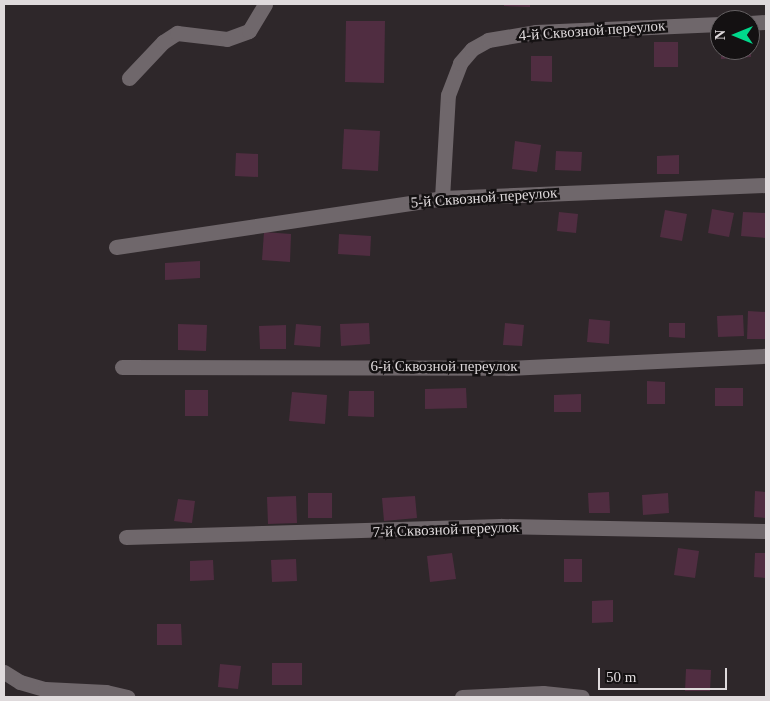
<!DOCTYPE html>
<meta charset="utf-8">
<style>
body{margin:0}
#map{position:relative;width:770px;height:701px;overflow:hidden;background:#2e272a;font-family:"Times New Roman",serif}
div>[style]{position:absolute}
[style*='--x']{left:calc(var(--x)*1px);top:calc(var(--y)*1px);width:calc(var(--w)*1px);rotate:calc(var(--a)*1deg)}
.building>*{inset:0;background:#502d41}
.minor>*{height:15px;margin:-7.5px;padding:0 7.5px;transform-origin:7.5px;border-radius:7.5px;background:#6f676b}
span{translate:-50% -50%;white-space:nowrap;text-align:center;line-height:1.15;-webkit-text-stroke:5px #141112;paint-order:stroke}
.street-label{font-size:15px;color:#dfdadc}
.frame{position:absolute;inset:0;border:5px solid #dfdadc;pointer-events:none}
.north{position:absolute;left:710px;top:10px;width:50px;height:50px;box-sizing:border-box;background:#141112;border:1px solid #656163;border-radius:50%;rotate:270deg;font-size:14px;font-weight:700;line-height:20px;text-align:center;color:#dfdadc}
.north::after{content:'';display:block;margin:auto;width:18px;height:22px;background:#00d98c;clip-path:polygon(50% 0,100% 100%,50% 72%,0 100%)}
.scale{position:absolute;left:598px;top:668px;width:129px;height:22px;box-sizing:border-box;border:2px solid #dfdadc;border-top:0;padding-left:6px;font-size:15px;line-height:18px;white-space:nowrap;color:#dfdadc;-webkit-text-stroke:4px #141112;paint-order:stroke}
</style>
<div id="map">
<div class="building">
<i style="clip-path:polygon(504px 4px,530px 4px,530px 7px,504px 6px)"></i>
<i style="clip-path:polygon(346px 21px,385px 21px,384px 83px,345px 82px)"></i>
<i style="clip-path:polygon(654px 42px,678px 42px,678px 67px,654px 67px)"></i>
<i style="clip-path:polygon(721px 50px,751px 50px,751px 57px,721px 59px)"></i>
<i style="clip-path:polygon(531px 56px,552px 56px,552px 82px,531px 81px)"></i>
<i style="clip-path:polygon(344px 129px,380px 131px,378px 171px,342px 169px)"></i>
<i style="clip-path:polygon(515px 141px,541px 145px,537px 172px,512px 169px)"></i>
<i style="clip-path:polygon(556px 151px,582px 152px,581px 171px,555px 170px)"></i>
<i style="clip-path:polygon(236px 153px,258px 154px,258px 177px,235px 176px)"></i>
<i style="clip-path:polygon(679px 155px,679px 174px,657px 174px,657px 156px)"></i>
<i style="clip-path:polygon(712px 209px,734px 213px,729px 237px,708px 233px)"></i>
<i style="clip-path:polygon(665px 210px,687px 214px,682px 241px,660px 237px)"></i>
<i style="clip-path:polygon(559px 212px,578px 214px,576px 233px,557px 231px)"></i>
<i style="clip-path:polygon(743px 212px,766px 213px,766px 238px,741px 236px)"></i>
<i style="clip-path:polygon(264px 232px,291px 234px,290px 262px,262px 260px)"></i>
<i style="clip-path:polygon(339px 234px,371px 236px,370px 256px,338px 254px)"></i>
<i style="clip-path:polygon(200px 261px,200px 278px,165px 280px,165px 263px)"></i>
<i style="clip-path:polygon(748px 311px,766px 312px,766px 339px,747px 339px)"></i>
<i style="clip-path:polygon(743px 315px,744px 336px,718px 337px,717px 316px)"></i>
<i style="clip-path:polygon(589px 319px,610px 321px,609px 344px,587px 342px)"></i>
<i style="clip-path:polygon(369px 323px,370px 344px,341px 346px,340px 324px)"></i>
<i style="clip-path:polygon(505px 323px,524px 325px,522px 346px,503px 345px)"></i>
<i style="clip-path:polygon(669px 323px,685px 323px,685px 338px,669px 337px)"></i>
<i style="clip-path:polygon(178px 324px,207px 325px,206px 351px,178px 350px)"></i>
<i style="clip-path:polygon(296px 324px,321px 326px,320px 347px,294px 345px)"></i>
<i style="clip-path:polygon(286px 325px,286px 349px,260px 349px,259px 326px)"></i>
<i style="clip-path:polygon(647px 381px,665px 382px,665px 404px,647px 404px)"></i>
<i style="clip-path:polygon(466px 388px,467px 408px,425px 409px,425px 389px)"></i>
<i style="clip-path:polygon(715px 388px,743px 388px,743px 406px,715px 406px)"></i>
<i style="clip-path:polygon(185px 390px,208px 390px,208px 416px,185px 416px)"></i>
<i style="clip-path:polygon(349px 391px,374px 391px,374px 417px,348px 416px)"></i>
<i style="clip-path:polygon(292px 392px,327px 395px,325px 424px,289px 421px)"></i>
<i style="clip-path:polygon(581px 394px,581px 412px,554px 412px,554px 395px)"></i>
<i style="clip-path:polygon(755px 491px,766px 492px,766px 518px,754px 517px)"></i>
<i style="clip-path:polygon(609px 492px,610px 513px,589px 513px,588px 493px)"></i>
<i style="clip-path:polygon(308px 493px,332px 493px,332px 518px,308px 518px)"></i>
<i style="clip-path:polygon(668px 493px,669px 513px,643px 515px,642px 495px)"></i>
<i style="clip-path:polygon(296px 496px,297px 523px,268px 524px,267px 497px)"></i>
<i style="clip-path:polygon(415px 496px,417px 518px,384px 521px,382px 498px)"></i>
<i style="clip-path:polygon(178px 499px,195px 501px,192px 523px,174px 521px)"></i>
<i style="clip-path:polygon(678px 548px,699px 551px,695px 578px,674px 575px)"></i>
<i style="clip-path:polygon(452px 553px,456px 579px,430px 582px,427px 556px)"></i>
<i style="clip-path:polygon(755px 553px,766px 553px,766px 578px,754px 577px)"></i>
<i style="clip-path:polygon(296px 559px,297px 581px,272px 582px,271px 560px)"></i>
<i style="clip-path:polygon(564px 559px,582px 559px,582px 582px,564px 582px)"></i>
<i style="clip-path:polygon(213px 560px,214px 580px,190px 581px,190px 561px)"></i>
<i style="clip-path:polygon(613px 600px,613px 622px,592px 623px,592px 601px)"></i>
<i style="clip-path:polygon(157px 624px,181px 624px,182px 645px,157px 645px)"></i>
<i style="clip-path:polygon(272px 663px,302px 663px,302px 685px,272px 685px)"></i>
<i style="clip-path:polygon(220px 664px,241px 666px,238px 689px,218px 687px)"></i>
<i style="clip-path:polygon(686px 669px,711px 670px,710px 691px,685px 691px)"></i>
</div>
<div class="minor">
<i style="--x:750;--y:23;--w:16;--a:-4"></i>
<i style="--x:129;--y:78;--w:50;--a:-46.6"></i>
<i style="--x:163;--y:42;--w:17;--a:-33"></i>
<i style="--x:177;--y:33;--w:50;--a:6.8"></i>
<i style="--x:227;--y:39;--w:23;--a:-20"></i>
<i style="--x:249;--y:31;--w:31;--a:-59"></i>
<i style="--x:442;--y:198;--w:103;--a:-86.7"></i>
<i style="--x:448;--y:95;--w:34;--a:-69"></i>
<i style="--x:460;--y:63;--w:18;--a:-49"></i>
<i style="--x:472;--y:49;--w:18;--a:-29"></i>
<i style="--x:488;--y:40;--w:49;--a:-9.5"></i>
<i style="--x:536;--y:32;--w:184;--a:-2.5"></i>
<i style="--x:116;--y:247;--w:330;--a:-8.5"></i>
<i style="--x:442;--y:198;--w:324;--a:-2.3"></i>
<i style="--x:122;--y:367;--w:386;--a:0.1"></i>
<i style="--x:508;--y:368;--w:258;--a:-2.7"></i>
<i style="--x:126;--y:537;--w:375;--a:-1.7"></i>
<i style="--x:501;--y:526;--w:265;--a:1.1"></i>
<i style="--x:4;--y:672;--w:19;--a:32"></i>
<i style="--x:20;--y:682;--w:26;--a:16"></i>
<i style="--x:45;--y:689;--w:61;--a:2.8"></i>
<i style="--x:106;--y:692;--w:22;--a:13"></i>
<i style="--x:462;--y:697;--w:81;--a:-2.8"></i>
<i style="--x:543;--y:693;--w:39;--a:6"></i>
</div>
<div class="street-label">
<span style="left:592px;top:31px;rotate:-4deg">4-й Сквозной переулок</span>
<span style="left:484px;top:198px;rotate:-4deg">5-й Сквозной переулок</span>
<span style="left:444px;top:367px">6-й Сквозной переулок</span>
<span style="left:446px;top:530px;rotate:-2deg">7-й Сквозной переулок</span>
</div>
<div class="frame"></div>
<div class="north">N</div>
<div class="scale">50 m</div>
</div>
